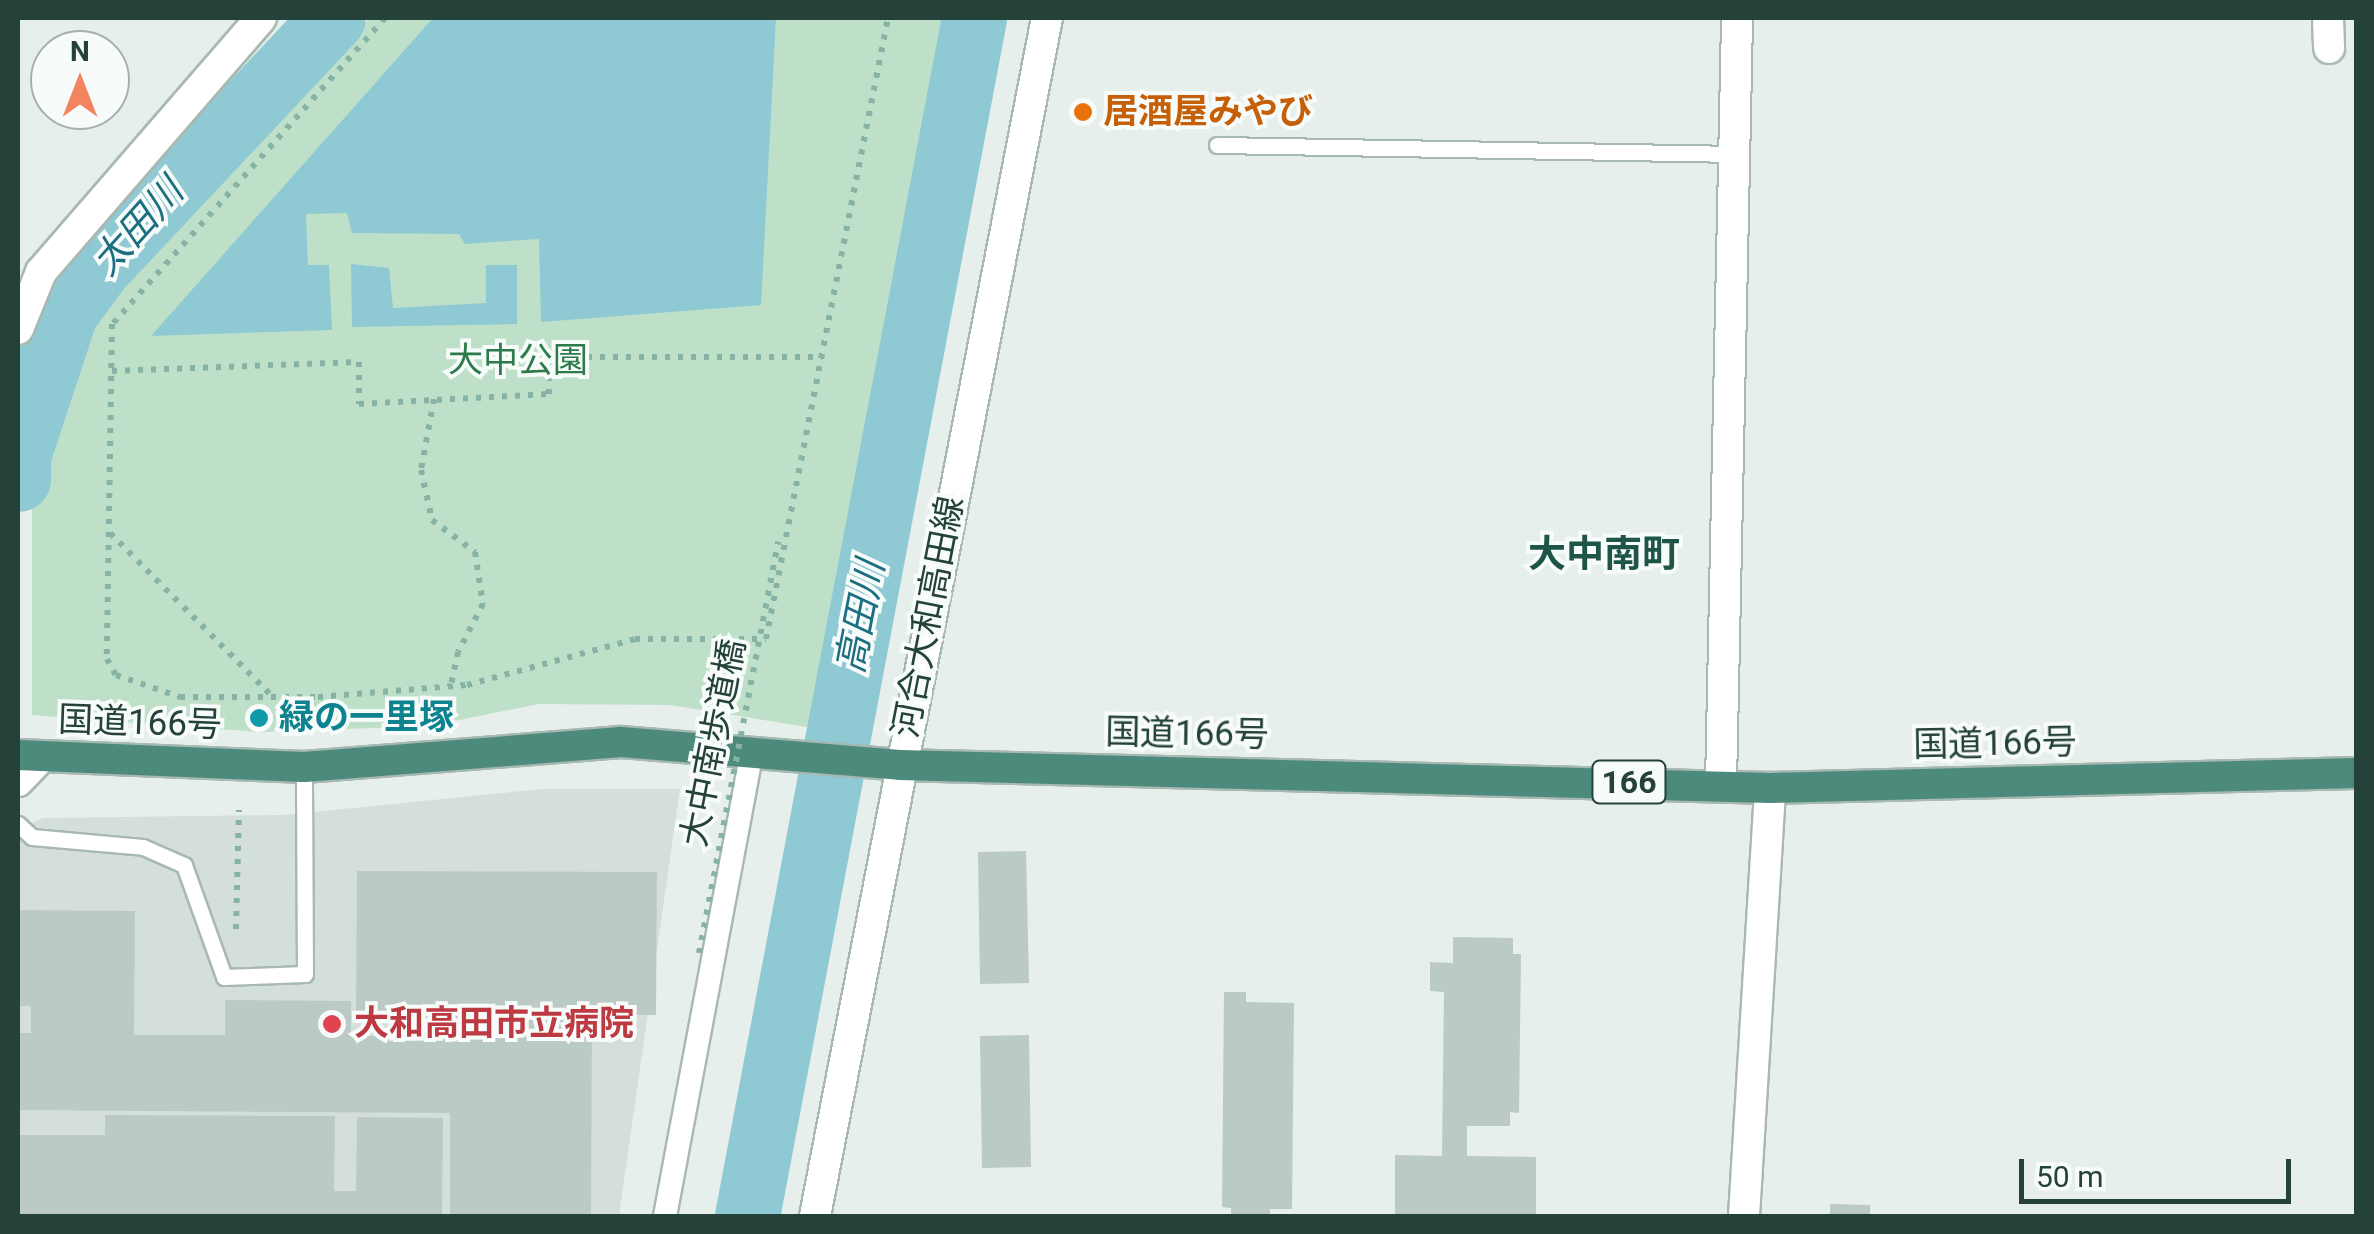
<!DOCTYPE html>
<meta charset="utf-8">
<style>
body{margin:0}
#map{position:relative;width:2374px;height:1234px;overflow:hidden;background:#e6efeb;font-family:Roboto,"Noto Sans JP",sans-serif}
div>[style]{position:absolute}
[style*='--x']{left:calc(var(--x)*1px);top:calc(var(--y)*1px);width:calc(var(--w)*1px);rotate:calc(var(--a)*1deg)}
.built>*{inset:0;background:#d4dfda}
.green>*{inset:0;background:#bfe0c8}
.water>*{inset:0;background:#8ec9d4}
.river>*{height:65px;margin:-32.5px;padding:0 32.5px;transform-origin:32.5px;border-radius:32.5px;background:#8ec9d4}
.building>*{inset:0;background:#bbcac4}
.path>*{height:6px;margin-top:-3px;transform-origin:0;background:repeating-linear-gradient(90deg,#86b3a5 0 5px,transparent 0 13px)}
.roads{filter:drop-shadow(2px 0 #a8b8b2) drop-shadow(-2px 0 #a8b8b2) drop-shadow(0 2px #a8b8b2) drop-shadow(0 -2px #a8b8b2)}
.service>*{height:15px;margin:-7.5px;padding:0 7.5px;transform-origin:7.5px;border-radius:7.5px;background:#fff}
.pedestrian>*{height:22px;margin:-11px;padding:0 11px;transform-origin:11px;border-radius:11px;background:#fff}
.minor>*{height:30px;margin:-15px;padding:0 15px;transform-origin:15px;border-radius:15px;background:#fff}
.secondary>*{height:30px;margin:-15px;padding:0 15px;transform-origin:15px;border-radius:15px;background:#fff}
.trunk>*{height:30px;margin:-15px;padding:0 15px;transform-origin:15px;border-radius:15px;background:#4c8a7c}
.path-bridge>*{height:6px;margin-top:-3px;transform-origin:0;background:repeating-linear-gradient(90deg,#86b3a5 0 5px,transparent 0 13px)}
.dots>*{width:28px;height:28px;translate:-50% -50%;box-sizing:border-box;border:5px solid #f7fbf9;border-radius:50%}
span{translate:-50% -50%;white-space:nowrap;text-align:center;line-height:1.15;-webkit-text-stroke:8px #f7fbf9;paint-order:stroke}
.shield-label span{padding:2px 8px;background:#f7fbf9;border:2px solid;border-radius:8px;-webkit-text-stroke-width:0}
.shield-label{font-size:32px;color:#24423a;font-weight:700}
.food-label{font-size:35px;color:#c56008;font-weight:700}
.left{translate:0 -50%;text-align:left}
.park-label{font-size:35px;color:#2d7a4b}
.street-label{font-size:35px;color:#24423a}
.culture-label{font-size:35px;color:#0d838f;font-weight:700}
.health-label{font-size:35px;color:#be3a42;font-weight:700}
.water-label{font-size:38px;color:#1c6f80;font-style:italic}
.neighbourhood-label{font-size:38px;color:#1f5548;font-weight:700}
.frame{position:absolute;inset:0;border:20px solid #24423a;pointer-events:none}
.north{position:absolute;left:30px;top:30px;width:100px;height:100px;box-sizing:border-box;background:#f7fbf9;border:2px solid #a3b1ad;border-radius:50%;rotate:0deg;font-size:28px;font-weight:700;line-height:40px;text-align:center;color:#24423a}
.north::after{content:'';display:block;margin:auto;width:35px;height:45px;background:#f4845f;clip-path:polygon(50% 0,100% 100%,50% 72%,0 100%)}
.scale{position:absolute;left:2019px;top:1159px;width:272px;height:45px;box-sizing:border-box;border:5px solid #24423a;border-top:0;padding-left:12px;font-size:30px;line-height:35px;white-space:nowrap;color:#24423a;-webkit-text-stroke:8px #f7fbf9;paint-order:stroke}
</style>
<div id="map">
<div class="built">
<i style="clip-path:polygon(541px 789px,680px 789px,619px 1216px,18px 1216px,18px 831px,43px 818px,284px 815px)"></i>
</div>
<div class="green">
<i style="clip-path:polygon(370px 18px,959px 18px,813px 728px,670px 705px,539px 704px,429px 726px,260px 732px,32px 715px,32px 487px,78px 326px)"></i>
</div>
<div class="water">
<i style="clip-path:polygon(433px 18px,776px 18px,761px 305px,541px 322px,539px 239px,465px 244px,459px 234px,352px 233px,347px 213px,306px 214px,308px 265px,329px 265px,332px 330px,151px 336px)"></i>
<i style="clip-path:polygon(351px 264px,389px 268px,393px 308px,486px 303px,486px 265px,517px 265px,517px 324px,352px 327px)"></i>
</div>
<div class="river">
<i style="--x:18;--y:479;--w:23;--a:-90"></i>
<i style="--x:18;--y:456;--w:151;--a:-71.8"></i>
<i style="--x:65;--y:313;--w:56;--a:-53.7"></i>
<i style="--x:98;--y:268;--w:343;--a:-46.8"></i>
<i style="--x:747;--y:1216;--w:1219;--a:-79.27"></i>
</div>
<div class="building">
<i style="clip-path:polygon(1026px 851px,1029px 983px,980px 984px,978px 852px)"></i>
<i style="clip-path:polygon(357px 871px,657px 872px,656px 1015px,592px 1014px,591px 1216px,450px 1216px,450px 1113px,18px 1110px,18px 1033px,31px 1033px,31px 1006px,18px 1006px,18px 910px,135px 911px,134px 1035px,225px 1035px,225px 1000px,351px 1001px,351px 1036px,450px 1037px,450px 1013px,356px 1012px)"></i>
<i style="clip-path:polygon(1453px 937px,1513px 938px,1513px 954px,1521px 954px,1519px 1113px,1510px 1112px,1510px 1126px,1467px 1126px,1467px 1156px,1536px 1157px,1536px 1216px,1395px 1216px,1395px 1155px,1442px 1156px,1444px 992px,1430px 991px,1430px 962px,1453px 963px)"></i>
<i style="clip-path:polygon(1224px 992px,1246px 992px,1246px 1002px,1294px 1003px,1292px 1209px,1270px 1209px,1270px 1216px,1231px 1216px,1231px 1208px,1222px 1207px)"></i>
<i style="clip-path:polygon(1029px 1035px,1031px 1167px,982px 1168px,980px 1036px)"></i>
<i style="clip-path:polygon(105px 1115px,335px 1116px,334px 1191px,356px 1191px,357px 1117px,443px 1118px,442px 1216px,18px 1216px,18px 1135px,105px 1135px)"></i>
<i style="clip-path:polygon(1830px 1204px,1870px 1205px,1870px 1216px,1830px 1216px)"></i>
</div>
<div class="path">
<i style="--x:385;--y:18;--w:410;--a:131.7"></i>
<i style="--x:112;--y:324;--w:335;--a:90.9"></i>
<i style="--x:107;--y:659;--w:18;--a:61"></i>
<i style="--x:116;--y:675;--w:68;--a:19"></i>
<i style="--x:180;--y:697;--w:138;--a:0"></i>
<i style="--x:318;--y:697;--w:149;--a:-4.6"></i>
<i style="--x:467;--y:685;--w:174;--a:-15.3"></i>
<i style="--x:635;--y:639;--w:131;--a:0"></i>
<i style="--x:766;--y:639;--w:633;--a:-78.89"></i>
<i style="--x:112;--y:371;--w:247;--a:-2.1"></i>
<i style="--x:359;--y:362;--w:42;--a:90"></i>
<i style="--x:359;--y:404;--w:190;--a:-3"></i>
<i style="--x:549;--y:394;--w:37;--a:-92"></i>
<i style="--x:548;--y:357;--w:274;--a:0"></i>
<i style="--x:434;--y:399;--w:72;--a:100.4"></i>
<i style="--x:421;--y:470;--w:51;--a:77.6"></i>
<i style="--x:432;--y:520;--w:54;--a:36.7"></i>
<i style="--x:475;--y:552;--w:53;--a:81.3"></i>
<i style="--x:483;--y:604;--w:54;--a:117.5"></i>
<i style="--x:458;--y:652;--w:35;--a:102"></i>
<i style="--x:110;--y:533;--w:231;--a:45.2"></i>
<i style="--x:236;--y:929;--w:119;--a:-88.6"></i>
</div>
<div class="roads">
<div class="service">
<i style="--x:1217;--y:145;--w:521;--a:0.99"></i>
<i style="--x:18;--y:824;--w:19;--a:43"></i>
<i style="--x:32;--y:837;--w:111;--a:5.1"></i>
<i style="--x:143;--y:847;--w:45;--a:23.7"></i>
<i style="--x:184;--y:865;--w:119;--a:70.3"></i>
<i style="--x:224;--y:977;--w:81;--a:-2.1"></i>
<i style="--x:305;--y:974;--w:207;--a:-90.3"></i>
</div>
<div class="pedestrian">
<i style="--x:665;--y:1216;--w:473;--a:-79.4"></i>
</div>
<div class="minor">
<i style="--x:2328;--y:18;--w:30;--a:88"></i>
<i style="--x:18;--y:329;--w:61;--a:-68"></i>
<i style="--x:41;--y:272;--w:336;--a:-49.1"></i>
<i style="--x:18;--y:781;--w:33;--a:-46"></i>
<i style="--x:1721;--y:784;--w:766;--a:-88.8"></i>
<i style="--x:1744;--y:1216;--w:429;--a:-86.5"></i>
</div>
<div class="secondary">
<i style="--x:815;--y:1216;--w:1220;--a:-79.04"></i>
</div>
<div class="trunk">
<i style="--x:18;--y:755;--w:286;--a:2.4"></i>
<i style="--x:304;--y:767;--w:318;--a:-4.5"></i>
<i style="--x:621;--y:742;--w:280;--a:4.7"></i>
<i style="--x:900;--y:765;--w:870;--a:1.51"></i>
<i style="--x:1770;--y:788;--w:586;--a:-1.47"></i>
</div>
</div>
<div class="path-bridge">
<i style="--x:699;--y:953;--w:419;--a:-79.1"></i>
</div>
<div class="dots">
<i style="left:1083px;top:112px;background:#e8710a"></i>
<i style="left:259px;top:718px;background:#0f9aa8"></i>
<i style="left:332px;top:1024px;background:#e0444e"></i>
</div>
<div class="shield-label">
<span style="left:1629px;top:782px">166</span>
</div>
<div class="food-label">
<span class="left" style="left:1103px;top:112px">居酒屋みやび</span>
</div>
<div class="park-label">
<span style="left:518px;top:361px">大中公園</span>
</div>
<div class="street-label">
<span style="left:929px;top:617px;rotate:-79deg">河合大和高田線</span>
<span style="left:140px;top:723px;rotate:2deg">国道166号</span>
<span style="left:1187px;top:734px;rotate:1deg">国道166号</span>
<span style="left:714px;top:743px;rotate:-79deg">大中南歩道橋</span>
<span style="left:1995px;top:744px;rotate:-1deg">国道166号</span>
</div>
<div class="culture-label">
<span class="left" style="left:279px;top:718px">緑の一里塚</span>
</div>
<div class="health-label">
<span class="left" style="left:354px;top:1024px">大和高田市立病院</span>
</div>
<div class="water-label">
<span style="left:138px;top:227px;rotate:-48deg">太田川</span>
<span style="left:861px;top:617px;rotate:-79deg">高田川</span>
</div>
<div class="neighbourhood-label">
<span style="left:1604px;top:555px">大中南町</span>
</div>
<div class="frame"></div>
<div class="north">N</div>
<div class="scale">50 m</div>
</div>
